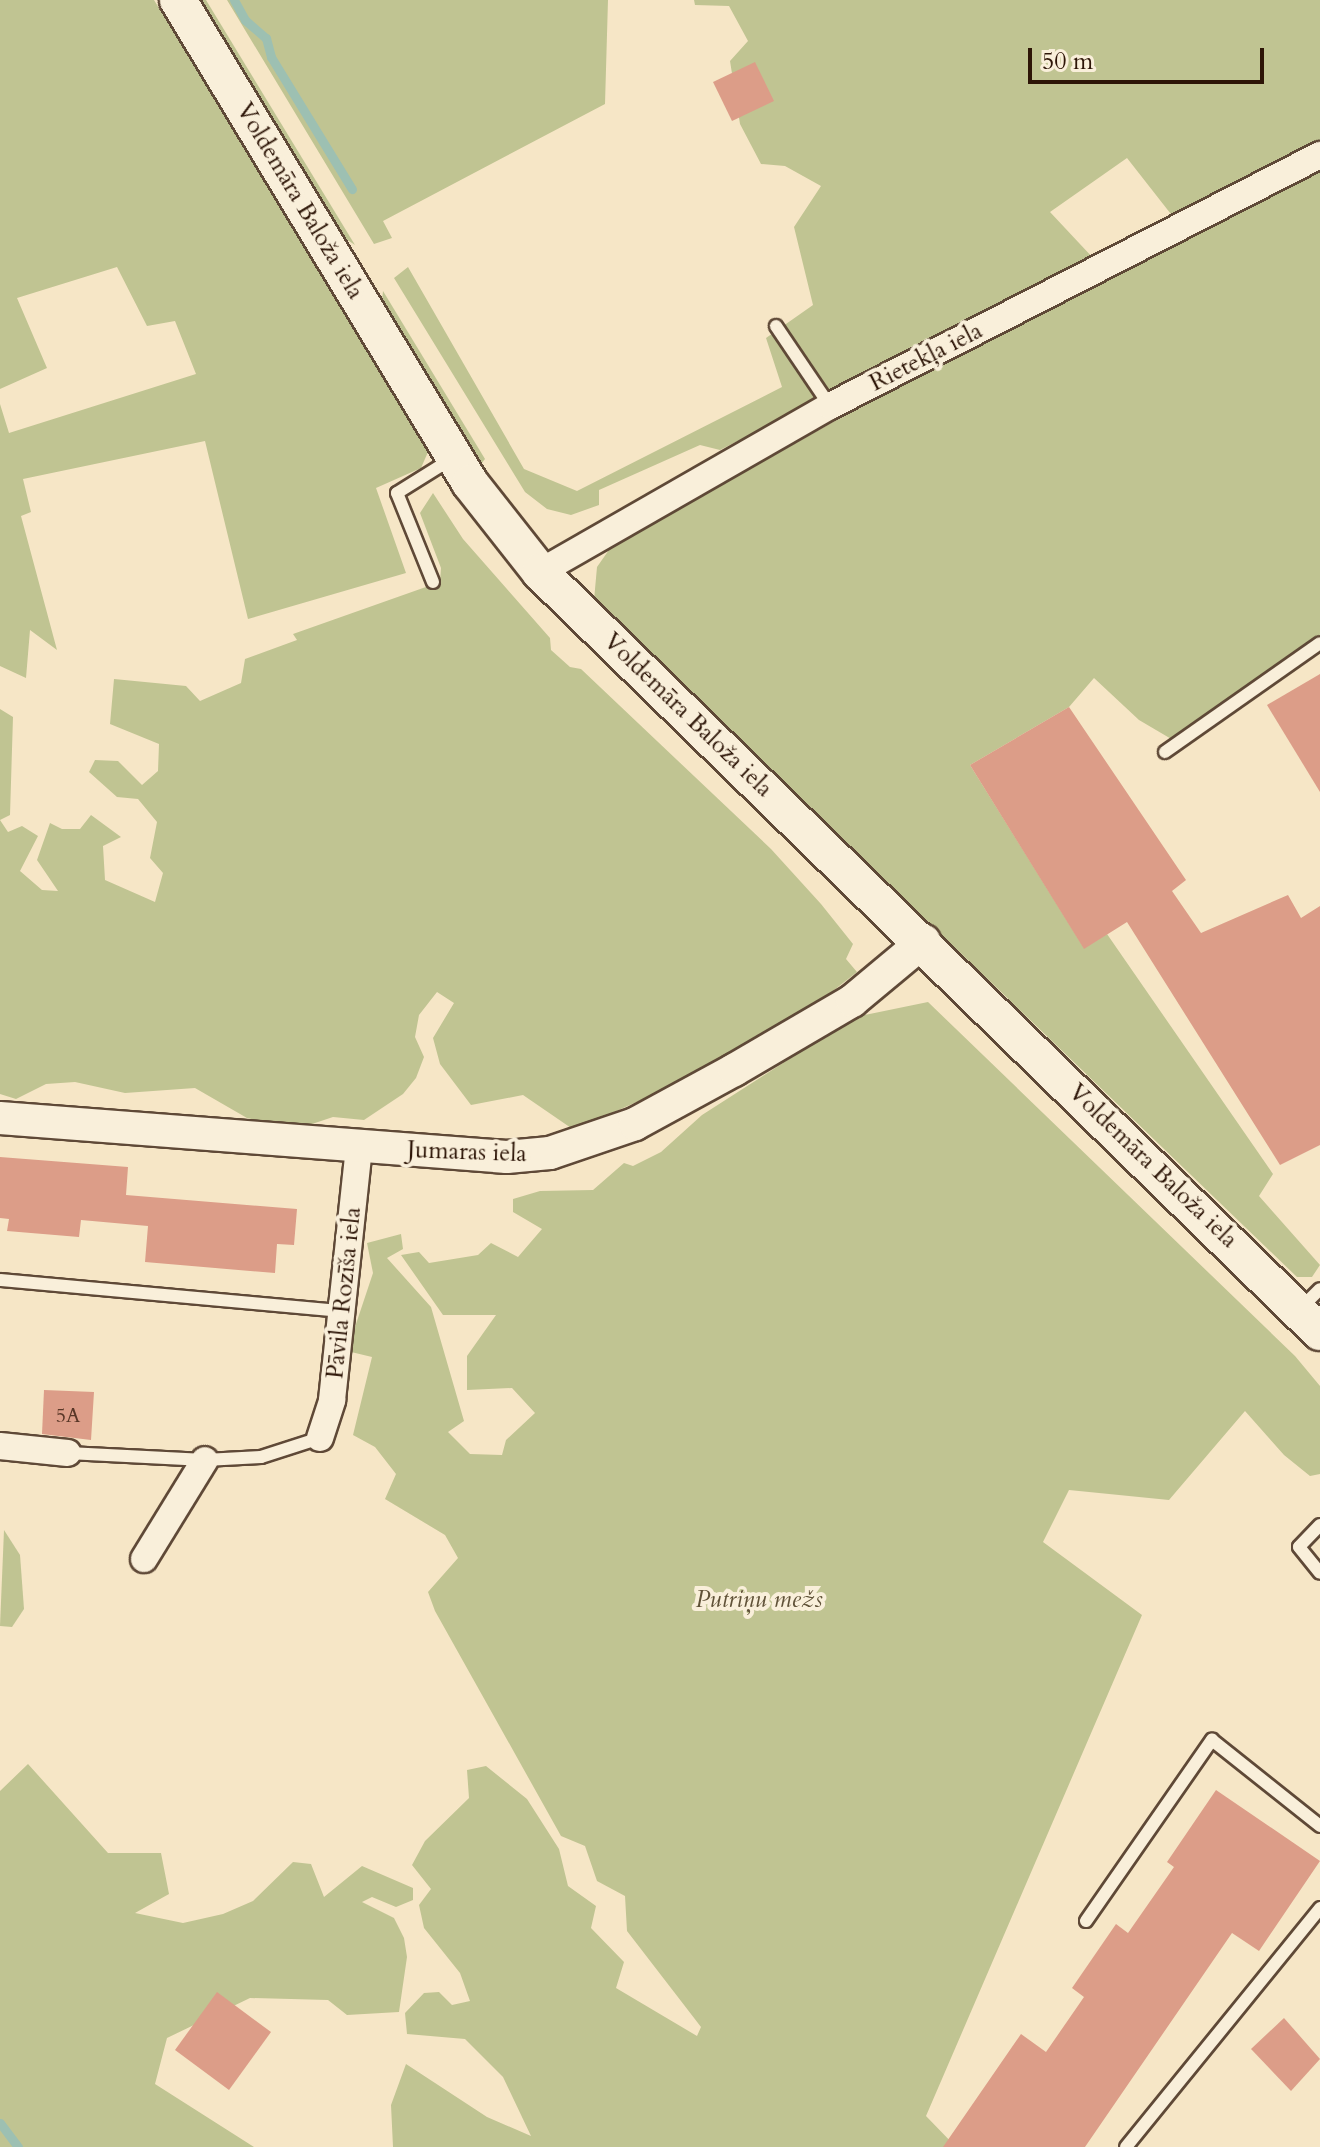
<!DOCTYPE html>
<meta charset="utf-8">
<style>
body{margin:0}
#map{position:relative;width:1320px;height:2147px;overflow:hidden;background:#f6e6c6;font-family:Cardo,serif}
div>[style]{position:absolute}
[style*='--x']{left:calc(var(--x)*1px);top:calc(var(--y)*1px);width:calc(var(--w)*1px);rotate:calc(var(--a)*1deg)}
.green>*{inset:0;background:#c0c492}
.stream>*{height:9px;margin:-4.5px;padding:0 4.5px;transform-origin:4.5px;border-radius:4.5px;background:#9dc0b2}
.building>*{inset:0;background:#dc9d88}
.roads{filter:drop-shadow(2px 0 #5f4937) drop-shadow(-2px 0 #5f4937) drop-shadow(0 2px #5f4937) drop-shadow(0 -2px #5f4937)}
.service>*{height:12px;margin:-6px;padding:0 6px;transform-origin:6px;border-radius:6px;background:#f9efda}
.minor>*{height:26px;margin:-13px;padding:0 13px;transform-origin:13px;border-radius:13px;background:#f9efda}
.tertiary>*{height:32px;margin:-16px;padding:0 16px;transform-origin:16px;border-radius:16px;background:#f9efda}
.secondary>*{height:36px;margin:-18px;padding:0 18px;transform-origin:18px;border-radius:18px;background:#f9efda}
span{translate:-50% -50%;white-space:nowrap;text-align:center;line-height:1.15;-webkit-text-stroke:8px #f9efda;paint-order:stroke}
.number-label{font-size:20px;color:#593727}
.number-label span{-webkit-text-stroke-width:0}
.street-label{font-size:24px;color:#2d1507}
.park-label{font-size:24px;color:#605238;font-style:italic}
.scale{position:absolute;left:1028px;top:48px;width:236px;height:36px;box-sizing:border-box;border:4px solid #2d1507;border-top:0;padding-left:10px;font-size:24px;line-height:28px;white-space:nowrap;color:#2d1507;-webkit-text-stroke:6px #f9efda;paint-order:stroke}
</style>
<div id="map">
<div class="green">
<i style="clip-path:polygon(0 0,154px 0,425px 441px,428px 452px,421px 468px,376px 488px,406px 573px,248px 619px,205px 441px,23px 479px,31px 512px,21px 516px,57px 650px,30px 630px,26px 678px,0 666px,0 404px,9px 433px,196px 374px,175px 321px,147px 326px,117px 267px,17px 298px,47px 368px,0 389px)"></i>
<i style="clip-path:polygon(199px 0,206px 0,355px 245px,343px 237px)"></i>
<i style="clip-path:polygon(227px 0,608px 0,605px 104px,383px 221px,392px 238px,374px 244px)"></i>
<i style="clip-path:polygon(694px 0,1320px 0,1320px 143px,1174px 218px,1127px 158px,1050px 212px,1094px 259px,720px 450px,700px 445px,599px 490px,599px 505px,571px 515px,547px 509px,525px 492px,394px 278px,408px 267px,524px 469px,577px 491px,782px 387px,766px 338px,813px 305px,794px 227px,821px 186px,785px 166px,761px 164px,740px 124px,730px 61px,748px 41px,729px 6px,695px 5px)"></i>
<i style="clip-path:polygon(1320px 167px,1320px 635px,1173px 740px,1139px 720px,1094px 678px,1069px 707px,970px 765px,1084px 948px,1107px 934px,1273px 1174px,1259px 1196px,1320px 1265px,1312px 1277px,1297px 1277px,594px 600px,597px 567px,611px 547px,835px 421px)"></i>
<i style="clip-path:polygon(383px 291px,485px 459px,481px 464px,382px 301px)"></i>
<i style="clip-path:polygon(433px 493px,463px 539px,550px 638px,551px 650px,570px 667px,581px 669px,771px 849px,821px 904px,853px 944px,846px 959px,857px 972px,824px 998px,661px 1091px,574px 1130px,523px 1095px,471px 1105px,440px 1064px,433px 1038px,454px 1003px,437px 992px,419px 1015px,415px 1037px,424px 1057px,416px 1078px,403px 1094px,364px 1120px,333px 1117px,297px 1129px,247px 1118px,195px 1088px,125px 1093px,75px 1082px,46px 1084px,16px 1099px,0 1094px,0 709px,13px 717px,10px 815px,0 820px,8px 832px,22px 826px,38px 836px,20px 871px,42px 890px,58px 891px,37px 860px,50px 823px,62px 829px,80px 829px,91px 815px,121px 837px,103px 846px,105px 880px,155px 902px,163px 873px,150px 858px,157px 822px,138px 799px,117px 797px,89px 772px,95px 760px,118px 761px,142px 785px,158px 771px,159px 744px,110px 724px,114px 679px,186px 686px,200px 701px,241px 683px,245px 659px,297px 640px,293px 634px,440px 582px,441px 568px,420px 513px)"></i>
<i style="clip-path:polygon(928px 1002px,1295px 1356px,1320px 1386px,1320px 1474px,1310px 1476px,1284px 1455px,1245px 1411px,1169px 1500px,1069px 1490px,1043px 1542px,1142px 1615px,926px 2116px,956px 2147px,393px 2147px,391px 2105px,406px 2064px,487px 2117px,531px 2136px,503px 2077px,465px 2039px,407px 2034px,405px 2013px,424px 1993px,439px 1992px,452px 2005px,470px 2001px,460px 1973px,424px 1928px,419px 1905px,431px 1889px,412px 1865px,425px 1841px,469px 1798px,467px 1770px,486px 1766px,527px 1799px,559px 1849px,568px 1886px,596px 1906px,591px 1928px,624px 1962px,616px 1988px,697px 2036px,701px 2027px,627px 1931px,625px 1896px,597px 1881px,585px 1846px,561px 1836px,435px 1611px,428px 1592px,458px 1558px,445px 1535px,385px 1499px,396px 1474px,375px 1447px,353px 1435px,372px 1357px,347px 1351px,373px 1273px,367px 1243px,401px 1234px,403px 1249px,387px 1258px,431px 1307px,464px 1421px,448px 1432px,470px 1454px,502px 1455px,506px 1440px,535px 1413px,512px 1388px,467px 1390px,467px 1356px,496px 1315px,443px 1315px,401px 1255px,419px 1252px,429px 1263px,478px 1255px,491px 1243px,518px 1257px,542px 1229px,513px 1212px,513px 1199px,540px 1191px,593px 1190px,624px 1163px,633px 1166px,661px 1152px,702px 1115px,855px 1017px)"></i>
<i style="clip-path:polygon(4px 1530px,20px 1555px,24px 1609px,12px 1627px,0 1626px)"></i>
<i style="clip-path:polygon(28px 1764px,108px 1853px,161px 1853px,169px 1894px,135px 1913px,183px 1923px,223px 1914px,253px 1901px,293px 1862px,311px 1864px,324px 1897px,362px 1866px,413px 1888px,413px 1900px,396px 1907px,372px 1897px,362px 1902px,394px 1918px,404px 1938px,407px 1957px,399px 2012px,347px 2015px,328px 2000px,250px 1998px,167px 2038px,155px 2084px,254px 2147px,0 2147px,0 1791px)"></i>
</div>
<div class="stream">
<i style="--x:234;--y:0;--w:23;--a:61"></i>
<i style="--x:245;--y:20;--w:28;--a:41"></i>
<i style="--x:266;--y:38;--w:20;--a:75"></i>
<i style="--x:271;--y:57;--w:155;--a:58.5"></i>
<i style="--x:0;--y:2123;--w:30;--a:53"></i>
</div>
<div class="building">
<i style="clip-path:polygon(755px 62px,774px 101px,732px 121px,713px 82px)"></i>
<i style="clip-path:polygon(1320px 674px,1320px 792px,1267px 705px)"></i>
<i style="clip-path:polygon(1069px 707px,1186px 880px,1172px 891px,1201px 933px,1288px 895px,1301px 918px,1320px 906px,1320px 1145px,1280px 1165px,1127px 922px,1084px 949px,970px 765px)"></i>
<i style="clip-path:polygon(0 1157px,128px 1167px,126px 1195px,297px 1209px,294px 1245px,277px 1244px,275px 1273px,145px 1262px,148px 1226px,81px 1220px,79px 1237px,7px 1231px,9px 1219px,0 1218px)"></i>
<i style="clip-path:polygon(44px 1390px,94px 1392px,91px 1440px,42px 1434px)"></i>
<i style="clip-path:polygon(1216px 1790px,1320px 1861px,1259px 1951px,1232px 1933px,1085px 2147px,943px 2147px,1021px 2034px,1046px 2052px,1084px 1997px,1072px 1988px,1116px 1924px,1128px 1933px,1174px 1867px,1167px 1862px)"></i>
<i style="clip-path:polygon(217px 1992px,271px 2032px,229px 2090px,175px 2050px)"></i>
<i style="clip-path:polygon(1284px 2018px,1320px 2059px,1291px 2091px,1251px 2049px)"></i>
</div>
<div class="roads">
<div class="service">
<i style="--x:776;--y:326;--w:97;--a:56"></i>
<i style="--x:433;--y:582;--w:96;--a:-112"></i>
<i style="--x:397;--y:493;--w:66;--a:-32"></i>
<i style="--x:1165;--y:752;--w:189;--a:-35.1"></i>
<i style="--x:0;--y:1280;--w:340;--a:5.2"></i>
<i style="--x:1300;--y:1309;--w:28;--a:-45"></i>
<i style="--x:68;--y:1453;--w:137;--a:2.9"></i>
<i style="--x:205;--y:1460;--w:56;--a:-3.1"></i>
<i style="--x:261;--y:1457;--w:62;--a:-17.9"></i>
<i style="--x:1320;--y:1525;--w:30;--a:134"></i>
<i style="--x:1299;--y:1547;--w:33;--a:51"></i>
<i style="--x:1086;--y:1921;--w:221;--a:-55.2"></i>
<i style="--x:1212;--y:1740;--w:138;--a:38.5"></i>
<i style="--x:1126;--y:2147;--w:308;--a:-50.9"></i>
</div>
<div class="minor">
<i style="--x:540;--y:572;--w:334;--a:-29.8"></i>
<i style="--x:830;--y:406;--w:551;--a:-27.12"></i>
<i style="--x:320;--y:1438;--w:40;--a:-72"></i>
<i style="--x:332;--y:1400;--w:255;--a:-83.9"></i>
<i style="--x:0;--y:1446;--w:68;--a:5.9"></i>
<i style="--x:144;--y:1559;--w:116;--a:-58.4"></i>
</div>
<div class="tertiary">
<i style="--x:0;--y:1118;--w:508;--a:4.4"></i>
<i style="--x:507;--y:1157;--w:43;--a:-5.3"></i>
<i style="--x:550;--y:1153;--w:90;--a:-18.8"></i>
<i style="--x:635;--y:1124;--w:113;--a:-28.6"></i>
<i style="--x:734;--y:1070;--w:137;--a:-30.3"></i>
<i style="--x:852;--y:1001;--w:94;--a:-39.8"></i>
</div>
<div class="secondary">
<i style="--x:178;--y:0;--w:564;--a:58.84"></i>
<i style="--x:470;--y:483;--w:113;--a:51.8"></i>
<i style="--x:540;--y:572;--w:1089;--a:44.26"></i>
</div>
</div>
<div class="number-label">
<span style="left:68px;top:1415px">5A</span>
</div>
<div class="street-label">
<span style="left:300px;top:201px;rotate:59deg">Voldemāra Baloža iela</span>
<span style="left:926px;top:357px;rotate:-27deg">Rietekļa iela</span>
<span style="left:688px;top:715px;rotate:44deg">Voldemāra Baloža iela</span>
<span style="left:467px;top:1152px;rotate:2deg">Jumaras iela</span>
<span style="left:1153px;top:1166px;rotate:44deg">Voldemāra Baloža iela</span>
<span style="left:344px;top:1293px;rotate:-84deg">Pāvila Rozīša iela</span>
</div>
<div class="park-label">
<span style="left:759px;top:1600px">Putriņu mežs</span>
</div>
<div class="scale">50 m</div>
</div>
